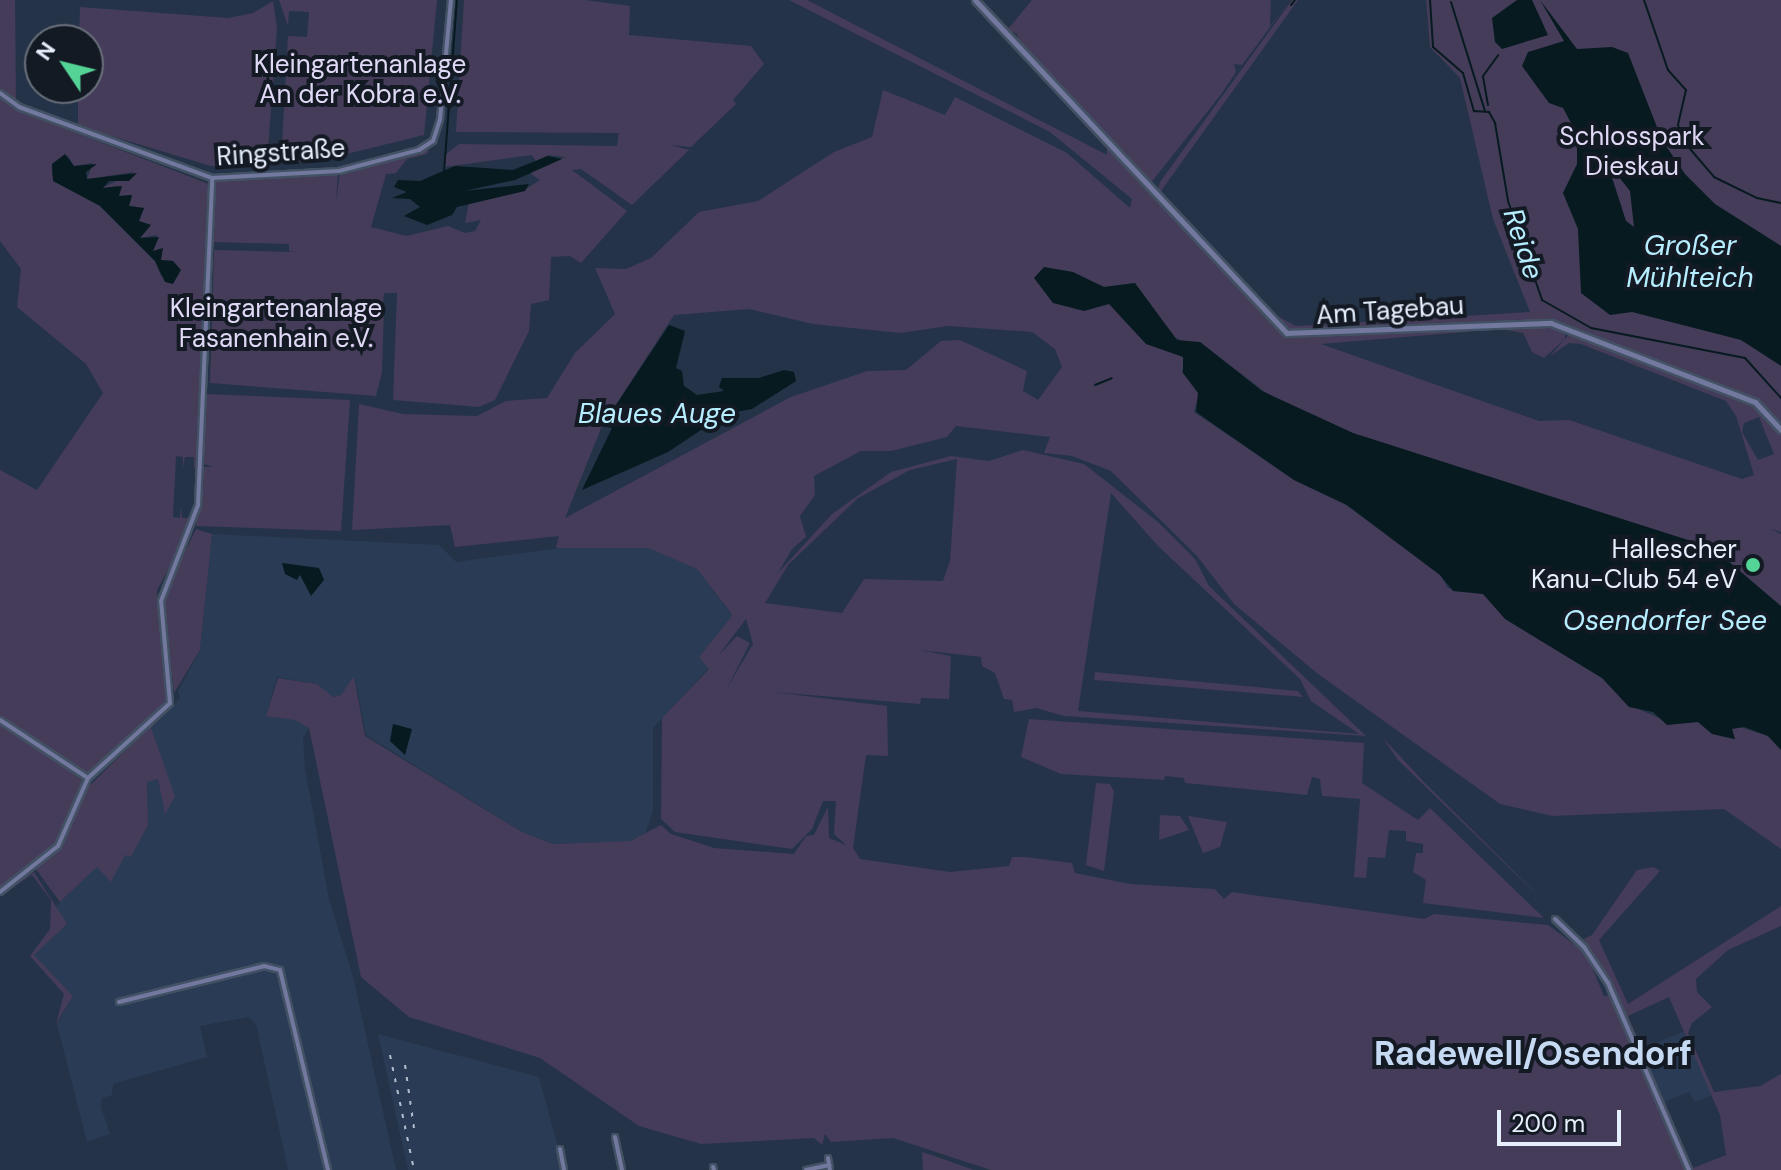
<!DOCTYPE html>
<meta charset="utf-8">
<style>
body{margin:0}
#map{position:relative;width:1781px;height:1170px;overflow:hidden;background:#243347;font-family:"DM Sans",sans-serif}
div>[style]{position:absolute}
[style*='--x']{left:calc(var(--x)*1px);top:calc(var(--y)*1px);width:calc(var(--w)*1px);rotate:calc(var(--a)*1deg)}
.built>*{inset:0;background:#2a3c55}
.green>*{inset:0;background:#453c5a}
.water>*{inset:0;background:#061a20}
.stream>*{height:2px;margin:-1px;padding:0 1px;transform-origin:1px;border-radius:1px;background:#061a20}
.roads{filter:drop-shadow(2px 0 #435164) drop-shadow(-2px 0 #435164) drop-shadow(0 2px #435164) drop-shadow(0 -2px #435164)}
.minor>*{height:4px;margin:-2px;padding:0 2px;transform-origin:2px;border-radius:2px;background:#72789e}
.tertiary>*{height:5px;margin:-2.5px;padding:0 2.5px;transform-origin:2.5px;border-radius:2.5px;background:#72789e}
.rail>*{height:2px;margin-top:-1px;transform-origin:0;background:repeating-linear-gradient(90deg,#b3bdcd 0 4px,transparent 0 12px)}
.dots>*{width:22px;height:22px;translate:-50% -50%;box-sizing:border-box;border:4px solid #141a24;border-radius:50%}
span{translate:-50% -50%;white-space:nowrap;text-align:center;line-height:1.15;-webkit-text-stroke:8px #141a24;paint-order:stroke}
.park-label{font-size:26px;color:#e0d9f6}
.street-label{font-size:26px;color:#e6effd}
.poi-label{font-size:26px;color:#e6effd}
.right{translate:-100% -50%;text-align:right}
.water-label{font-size:28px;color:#b6eeff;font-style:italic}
.district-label{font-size:34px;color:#c6d9f3;font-weight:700}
.north{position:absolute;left:24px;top:24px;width:80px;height:80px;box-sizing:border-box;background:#141a24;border:2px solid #686f7b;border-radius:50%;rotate:305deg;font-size:22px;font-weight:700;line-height:32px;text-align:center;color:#e6effd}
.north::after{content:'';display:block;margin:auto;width:28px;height:36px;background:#54d396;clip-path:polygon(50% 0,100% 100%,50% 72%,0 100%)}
.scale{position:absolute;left:1497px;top:1110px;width:124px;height:36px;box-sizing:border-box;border:4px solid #e6effd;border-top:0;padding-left:10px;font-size:24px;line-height:28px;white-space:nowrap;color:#e6effd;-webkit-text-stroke:6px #141a24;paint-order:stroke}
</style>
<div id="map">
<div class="built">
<i style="clip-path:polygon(212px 534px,439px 545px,456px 562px,590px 544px,648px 548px,697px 569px,732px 616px,699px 657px,709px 668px,653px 728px,653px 811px,645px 833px,630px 841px,554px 844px,522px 832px,366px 735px,355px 677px,341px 695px,332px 697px,317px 684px,277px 677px,266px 715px,295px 719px,309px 728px,303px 738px,305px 769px,329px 899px,353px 977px,396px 1170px,288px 1170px,256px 1024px,248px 1017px,200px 1026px,207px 1057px,113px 1084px,112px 1095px,102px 1098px,101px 1107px,110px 1134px,87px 1142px,57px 1024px,73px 996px,34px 955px,67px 924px,53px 909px,97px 867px,125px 854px,131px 857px,148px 825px,147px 782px,158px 779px,165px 812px,151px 728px,180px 699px,178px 691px,200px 650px)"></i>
<i style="clip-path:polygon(1684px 1031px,1712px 1095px,1695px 1102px,1689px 1092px,1664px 1102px,1642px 1049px)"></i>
<i style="clip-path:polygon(378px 1034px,539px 1077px,564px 1170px,408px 1170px)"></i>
</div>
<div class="green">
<i style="clip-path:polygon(0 0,15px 0,16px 103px,0 90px)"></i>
<i style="clip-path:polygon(279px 0,437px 0,424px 135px,318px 161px,281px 163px,288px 36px,307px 37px,309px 12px,289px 11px,288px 26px)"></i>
<i style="clip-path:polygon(464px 0,585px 0,630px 6px,629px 35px,751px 46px,764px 64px,733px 100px,736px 104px,691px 147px,670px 145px,689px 150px,632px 205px,581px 169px,572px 170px,627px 211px,581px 263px,570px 256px,551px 257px,549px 300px,531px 304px,529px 331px,495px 400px,479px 407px,393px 400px,397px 293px,384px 293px,383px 303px,335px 302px,384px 307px,382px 372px,376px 396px,210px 383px,214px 250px,296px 252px,289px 251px,289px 244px,211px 242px,216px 181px,338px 172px,336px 202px,340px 172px,429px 148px,427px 154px,407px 159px,396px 173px,386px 174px,371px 227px,406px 236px,448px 226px,465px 233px,475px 231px,481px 220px,465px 223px,469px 203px,523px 191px,540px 180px,531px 174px,534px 168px,566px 157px,548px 155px,536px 161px,532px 155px,444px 167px,445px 155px,459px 144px,617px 146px,619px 133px,456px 132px)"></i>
<i style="clip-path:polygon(evenodd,789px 0,807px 0,1107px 155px,1107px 149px,972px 0,1288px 335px,1554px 326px,1565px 330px,1565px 339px,1544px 358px,1532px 352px,1523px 333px,1501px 329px,1321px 344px,1539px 421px,1569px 420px,1742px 479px,1754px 475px,1736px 416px,1726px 401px,1581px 344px,1569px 343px,1550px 356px,1571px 332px,1755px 405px,1781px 434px,1781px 532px,1771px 529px,1781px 534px,1781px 612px,1671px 536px,1352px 433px,1269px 395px,1200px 342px,1189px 344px,1170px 335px,1134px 283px,1104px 287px,1064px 270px,1078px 308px,1113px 302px,1142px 338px,1186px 357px,1182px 372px,1200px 389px,1194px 412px,1294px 480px,1346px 505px,1440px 575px,1448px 588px,1483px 594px,1528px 633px,1602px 678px,1638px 709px,1659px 718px,1698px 722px,1720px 736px,1734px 739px,1732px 729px,1737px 726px,1768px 736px,1781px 750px,1781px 849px,1724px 809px,1552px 816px,1500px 804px,1318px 674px,1234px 604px,1197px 556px,1111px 471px,1072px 456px,1044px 453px,1050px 437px,956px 426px,947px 437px,891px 451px,861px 451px,814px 476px,815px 495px,800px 516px,806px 537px,792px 549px,778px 573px,832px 514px,891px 472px,951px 456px,989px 461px,1023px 450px,1084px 464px,1158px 522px,1195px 559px,1209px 586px,1366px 736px,1064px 716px,1036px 708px,1014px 712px,1012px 700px,1004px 699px,995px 673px,982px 666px,981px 657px,920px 650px,951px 656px,949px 699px,921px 698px,920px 704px,773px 692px,887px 706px,888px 756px,866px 755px,853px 848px,860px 859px,950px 872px,1009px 866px,1012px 857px,1025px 857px,1072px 863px,1075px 873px,1130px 884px,1215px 889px,1224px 899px,1232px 892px,1424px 919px,1434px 914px,1548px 925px,1586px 953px,1604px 996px,1617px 994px,1584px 939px,1592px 935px,1637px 870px,1654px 867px,1660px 871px,1599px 940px,1628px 1004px,1781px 906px,1781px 926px,1728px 950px,1696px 979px,1697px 992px,1712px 1007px,1692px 1023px,1688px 1033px,1714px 1092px,1760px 1086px,1781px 1074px,1781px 1170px,991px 1170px,893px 1138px,831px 1142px,825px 1134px,822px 1145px,814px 1138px,701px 1144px,639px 1126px,540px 1058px,409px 1017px,361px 977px,309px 728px,295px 720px,266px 716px,278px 678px,317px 684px,333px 697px,341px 695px,354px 676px,365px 736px,522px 832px,553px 844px,630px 841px,661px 825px,671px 834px,714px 848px,794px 854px,806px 836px,814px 835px,828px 807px,829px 838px,846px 845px,834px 834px,836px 801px,823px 801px,812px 829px,792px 849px,675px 832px,661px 819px,662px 718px,709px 669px,699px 657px,732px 616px,730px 612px,697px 569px,648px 548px,556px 548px,559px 536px,455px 547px,450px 525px,352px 530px,359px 404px,403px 414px,477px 416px,506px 401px,547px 398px,575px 353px,615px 314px,595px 268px,626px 269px,651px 258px,699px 212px,758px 201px,834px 152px,872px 137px,883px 90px,945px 115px,955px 97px,1067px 153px,1130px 208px,1132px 199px,1050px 132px,789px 0,749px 309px,813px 324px,900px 333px,948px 326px,1032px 332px,1055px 349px,1062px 367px,1038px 400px,1023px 391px,1027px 371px,960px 340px,941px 341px,906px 370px,867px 371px,791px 397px,565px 518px,602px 426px,674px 315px,749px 309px,789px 0,1759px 417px,1774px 454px,1758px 460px,1742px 432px,1744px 423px,1759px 417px,789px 0,957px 459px,950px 561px,943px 581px,864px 579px,842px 613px,765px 603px,788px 565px,858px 498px,910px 470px,957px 459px,789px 0,1111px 493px,1158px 546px,1300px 679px,1311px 701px,1359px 734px,1078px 711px,1111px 493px,789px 0,746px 619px,753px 644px,727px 688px,750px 643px,737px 636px,718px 656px,746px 619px,789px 0,1669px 997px,1720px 1115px,1724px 1142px,1726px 1155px,1693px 1168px,1628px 1016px,1669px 997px)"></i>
<i style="clip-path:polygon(978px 0,1009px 28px,1032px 0,1271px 0,1270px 26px,1290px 0,1242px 65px,1234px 64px,1236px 72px,1222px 93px,1150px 184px,1019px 45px,1017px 34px,1004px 28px)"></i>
<i style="clip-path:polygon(1292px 0,1298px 0,1161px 191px,1277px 316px,1296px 326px,1530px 312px,1493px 219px,1460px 78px,1430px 47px,1426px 0,1781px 0,1781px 426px,1757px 401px,1545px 321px,1296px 333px,1284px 327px,1157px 193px,1160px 182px)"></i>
<i style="clip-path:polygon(273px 1px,277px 28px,267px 163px,211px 166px,78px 126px,78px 88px,88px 88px,88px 40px,79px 40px,80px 7px,228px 18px,253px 13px)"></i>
<i style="clip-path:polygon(evenodd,0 96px,22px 112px,209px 184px,199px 467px,194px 468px,194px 457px,185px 457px,183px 468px,183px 457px,176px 456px,173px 517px,180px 518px,181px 506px,182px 518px,191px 518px,195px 508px,189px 532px,157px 590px,167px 699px,89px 776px,0 717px,0 470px,37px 490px,103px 393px,86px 364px,17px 307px,21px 269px,0 241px,0 96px,68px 156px,74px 166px,93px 163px,87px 179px,134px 172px,102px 188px,118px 186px,119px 196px,132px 195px,129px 206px,144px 208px,139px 221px,151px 225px,140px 238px,157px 235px,153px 251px,160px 249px,161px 260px,173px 261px,161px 276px,155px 261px,100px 206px,52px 175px,52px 164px,68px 156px)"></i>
<i style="clip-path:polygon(205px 394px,350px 400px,341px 531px,196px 526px,201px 467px,213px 467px,201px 463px)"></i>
<i style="clip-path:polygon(196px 529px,212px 534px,200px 650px,174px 693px,163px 597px)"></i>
<i style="clip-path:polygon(1095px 672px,1298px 691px,1303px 697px,1094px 680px)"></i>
<i style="clip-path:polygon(179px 698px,151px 728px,175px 796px,165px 814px,158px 779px,147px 782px,148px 825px,131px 857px,125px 855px,111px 882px,97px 867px,60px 902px,35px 868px,63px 841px,79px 796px)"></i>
<i style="clip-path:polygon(1029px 719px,1364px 743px,1362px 783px,1418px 820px,1430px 808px,1544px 918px,1423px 903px,1426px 880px,1413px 872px,1416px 853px,1423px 853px,1423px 844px,1406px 841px,1406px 831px,1389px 830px,1385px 858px,1368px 857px,1366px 878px,1354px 877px,1360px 799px,1322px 796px,1320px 779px,1312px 777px,1307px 795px,1185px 783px,1184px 778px,1165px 776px,1164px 780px,1061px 774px,1021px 757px)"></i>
<i style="clip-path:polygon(0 722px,86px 783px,57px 844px,0 890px)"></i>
<i style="clip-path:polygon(1383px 738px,1424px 782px,1556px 913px,1398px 760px)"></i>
<i style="clip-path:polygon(1096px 783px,1110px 784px,1114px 792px,1104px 871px,1086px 865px)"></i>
<i style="clip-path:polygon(1160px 815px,1180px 816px,1189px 830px,1159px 840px)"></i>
<i style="clip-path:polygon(1188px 816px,1227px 822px,1220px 847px,1203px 853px)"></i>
<i style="clip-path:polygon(34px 872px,67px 924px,34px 955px,73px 996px,56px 1024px,64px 994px,30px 956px,50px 929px,51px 900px,32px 875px,0 895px)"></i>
<i style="clip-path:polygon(922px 1152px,943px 1159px,974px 1170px,923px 1170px)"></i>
</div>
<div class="water">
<i style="clip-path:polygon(1532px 0,1548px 35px,1502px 49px,1495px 42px,1492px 18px,1517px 0)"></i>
<i style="clip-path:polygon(evenodd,1540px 0,1577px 49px,1612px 47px,1628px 53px,1662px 140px,1685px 174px,1715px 204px,1781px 246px,1781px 366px,1741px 340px,1632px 312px,1610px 315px,1581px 293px,1578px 229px,1563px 193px,1577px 164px,1577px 134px,1563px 108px,1549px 103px,1522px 66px,1528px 52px,1564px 41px,1540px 0,1607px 162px,1630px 191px,1634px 227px,1626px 221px,1607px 162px)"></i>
<i style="clip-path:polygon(65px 154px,74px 166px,97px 164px,86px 172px,87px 179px,137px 173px,129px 181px,109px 181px,103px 188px,122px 186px,119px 196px,132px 195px,129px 206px,144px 208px,139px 221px,151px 225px,140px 238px,159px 237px,153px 251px,163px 248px,161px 260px,173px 261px,181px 270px,173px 284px,165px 282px,155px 261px,100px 206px,53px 181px,52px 164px)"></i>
<i style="clip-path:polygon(548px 156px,562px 159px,515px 180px,464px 191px,529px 184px,525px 191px,457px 207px,452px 215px,427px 225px,404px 216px,420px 207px,410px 199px,392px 198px,407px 192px,394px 187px,398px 180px,420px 181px,455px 166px,513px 170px)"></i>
<i style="clip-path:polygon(1044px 267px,1073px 272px,1104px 287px,1135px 283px,1177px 340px,1200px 342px,1262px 391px,1353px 433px,1713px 548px,1781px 606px,1781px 750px,1768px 736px,1744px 727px,1732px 729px,1735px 739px,1712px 734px,1698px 722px,1667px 725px,1653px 712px,1629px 707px,1602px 678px,1505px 619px,1483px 594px,1453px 591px,1440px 575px,1347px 505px,1294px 480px,1196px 412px,1198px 393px,1183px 373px,1183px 357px,1146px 344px,1109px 304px,1084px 311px,1053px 303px,1034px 278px)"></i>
<i style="clip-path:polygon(669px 325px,685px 331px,676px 368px,682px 371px,684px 386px,697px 395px,724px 391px,719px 387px,722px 378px,759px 378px,784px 370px,794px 372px,796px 381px,752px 409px,725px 414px,668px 452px,582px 490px,612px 428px,602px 426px)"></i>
<i style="clip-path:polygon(282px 563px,319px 568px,324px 580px,311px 596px,300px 575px,297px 580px,285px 574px)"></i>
<i style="clip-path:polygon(393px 724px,412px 729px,405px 755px,390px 741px)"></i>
</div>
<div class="stream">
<i style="--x:1430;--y:0;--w:47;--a:86.3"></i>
<i style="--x:1433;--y:47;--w:40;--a:41"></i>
<i style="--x:1463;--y:73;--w:40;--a:74"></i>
<i style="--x:1474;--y:111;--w:15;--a:4"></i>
<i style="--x:1489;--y:112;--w:13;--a:61"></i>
<i style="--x:1495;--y:123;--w:79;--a:80.5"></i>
<i style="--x:1508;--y:201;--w:105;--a:71"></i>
<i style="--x:1542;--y:300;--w:56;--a:29.7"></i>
<i style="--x:1591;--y:328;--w:157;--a:11"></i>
<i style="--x:1745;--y:358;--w:54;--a:48"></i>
<i style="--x:1644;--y:0;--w:74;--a:71.1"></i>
<i style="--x:1668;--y:70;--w:27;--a:48"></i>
<i style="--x:1686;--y:90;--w:36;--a:103"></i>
<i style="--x:1678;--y:125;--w:19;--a:69"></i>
<i style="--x:1685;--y:143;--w:45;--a:49.5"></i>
<i style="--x:1714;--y:177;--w:48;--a:26"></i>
<i style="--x:1757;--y:198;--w:25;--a:12"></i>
<i style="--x:1451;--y:2;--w:114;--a:72.7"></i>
<i style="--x:1291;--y:5;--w:6;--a:-51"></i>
<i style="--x:1488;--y:105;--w:29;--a:-100"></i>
<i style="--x:1483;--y:76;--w:26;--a:-54"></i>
<i style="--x:444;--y:172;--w:172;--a:-85.7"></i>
<i style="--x:1095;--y:385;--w:18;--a:-22"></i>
</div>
<div class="roads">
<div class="minor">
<i style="--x:0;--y:93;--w:24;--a:36"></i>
<i style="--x:19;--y:107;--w:206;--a:20.2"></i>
<i style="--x:212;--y:178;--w:127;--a:-3.2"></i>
<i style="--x:339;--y:171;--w:83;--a:-14.7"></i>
<i style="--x:419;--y:150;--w:17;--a:-33"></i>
<i style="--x:433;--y:141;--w:22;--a:-72"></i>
<i style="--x:440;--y:120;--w:121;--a:-84.8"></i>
<i style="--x:0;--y:720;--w:105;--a:33.4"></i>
<i style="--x:88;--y:778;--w:111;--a:-42.4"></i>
<i style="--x:170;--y:703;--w:102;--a:-95"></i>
<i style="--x:161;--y:601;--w:103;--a:-68.9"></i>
<i style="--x:198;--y:505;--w:327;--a:-87.5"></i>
<i style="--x:0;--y:892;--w:74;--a:-38.4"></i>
<i style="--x:58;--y:846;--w:74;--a:-66.2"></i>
<i style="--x:1555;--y:919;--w:40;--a:44"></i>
<i style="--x:1584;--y:947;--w:43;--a:56.3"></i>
<i style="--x:1608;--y:983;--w:204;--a:66.6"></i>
<i style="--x:119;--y:1002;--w:149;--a:-13.9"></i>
<i style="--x:264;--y:966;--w:16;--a:14"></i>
<i style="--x:280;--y:970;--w:206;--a:76.5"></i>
<i style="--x:615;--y:1137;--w:34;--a:78"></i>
<i style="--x:560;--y:1149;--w:21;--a:79"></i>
<i style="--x:828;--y:1158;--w:12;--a:81"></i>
<i style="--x:713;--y:1167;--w:3;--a:72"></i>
<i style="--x:806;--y:1170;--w:24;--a:-12"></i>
</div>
<div class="tertiary">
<i style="--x:975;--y:0;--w:456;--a:46.9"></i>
<i style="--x:1287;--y:333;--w:264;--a:-2.2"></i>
<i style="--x:1551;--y:323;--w:219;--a:21.2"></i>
<i style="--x:1755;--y:402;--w:38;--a:47"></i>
</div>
</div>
<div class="rail">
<i style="--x:390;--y:1055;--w:117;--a:78.2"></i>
<i style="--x:405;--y:1065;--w:71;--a:81.9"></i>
</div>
<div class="dots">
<i style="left:1753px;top:565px;background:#54d396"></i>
</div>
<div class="park-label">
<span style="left:360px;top:80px">Kleingartenanlage<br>An der Kobra e.V.</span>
<span style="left:1632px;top:152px">Schlosspark<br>Dieskau</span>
<span style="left:276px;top:324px">Kleingartenanlage<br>Fasanenhain e.V.</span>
</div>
<div class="street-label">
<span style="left:281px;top:153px;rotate:-4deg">Ringstraße</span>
<span style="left:1390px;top:311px;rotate:-4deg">Am Tagebau</span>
</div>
<div class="poi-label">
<span class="right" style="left:1737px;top:565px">Hallescher<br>Kanu-Club 54 eV</span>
</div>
<div class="water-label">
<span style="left:1523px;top:244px;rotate:72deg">Reide</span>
<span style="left:1690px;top:262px">Großer<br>Mühlteich</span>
<span style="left:657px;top:414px">Blaues Auge</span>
<span style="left:1665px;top:621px">Osendorfer See</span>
</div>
<div class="district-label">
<span style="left:1533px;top:1054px">Radewell/Osendorf</span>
</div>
<div class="north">N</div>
<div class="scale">200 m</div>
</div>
